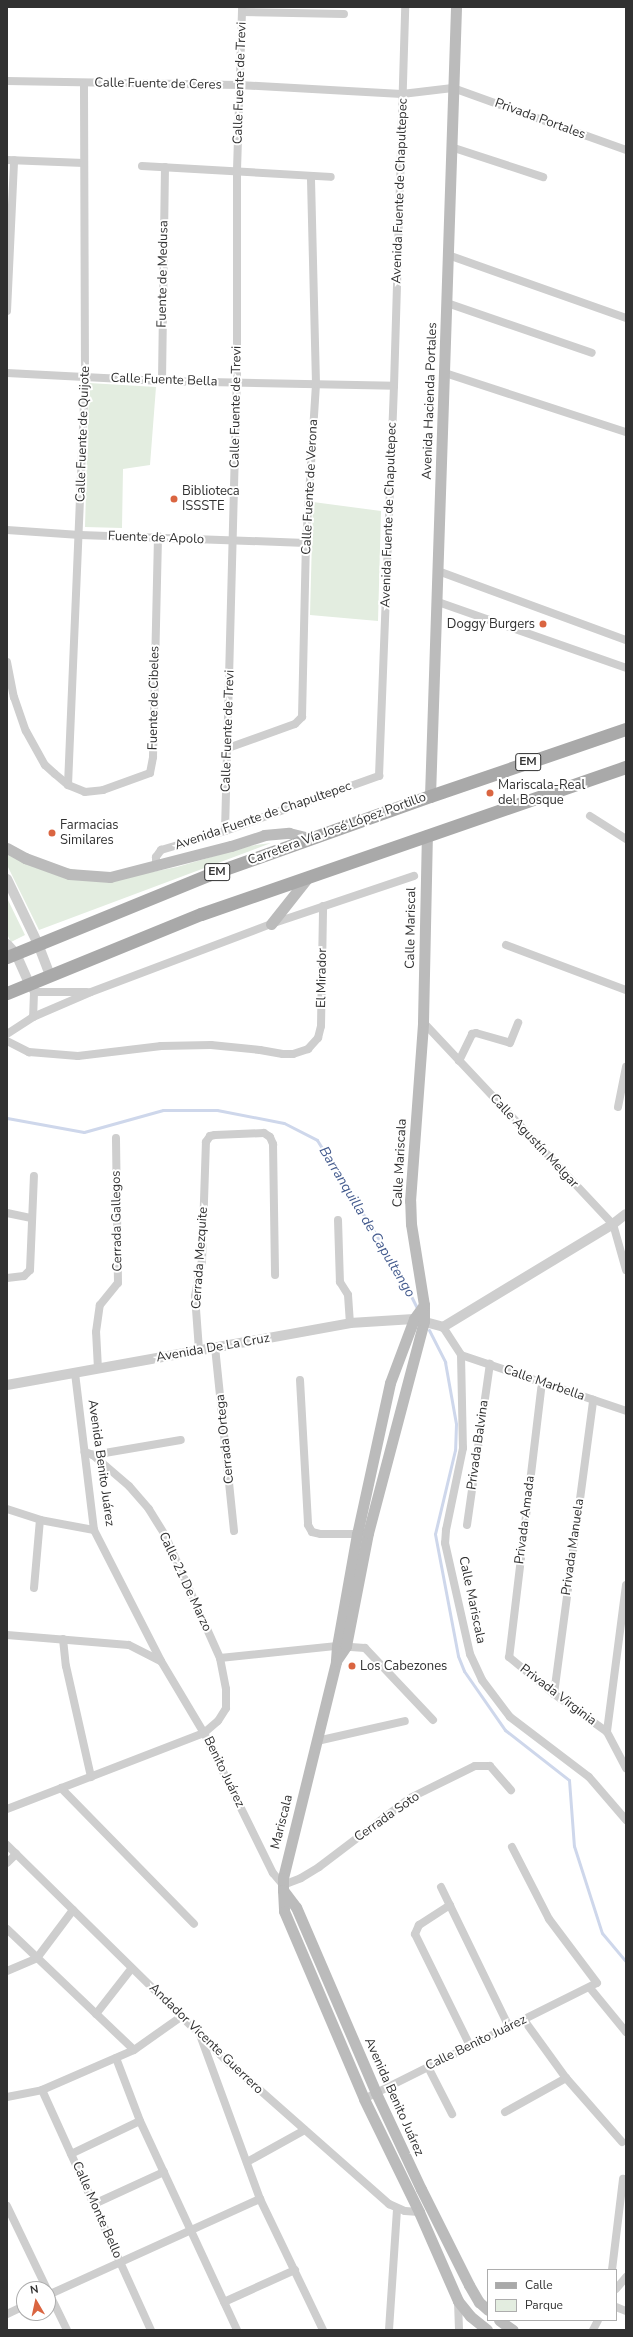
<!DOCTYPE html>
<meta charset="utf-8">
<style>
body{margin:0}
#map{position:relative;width:633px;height:2337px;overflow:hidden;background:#fff;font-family:"Nunito Sans",sans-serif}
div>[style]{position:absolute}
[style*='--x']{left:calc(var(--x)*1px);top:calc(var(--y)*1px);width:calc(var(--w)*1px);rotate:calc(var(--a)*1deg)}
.green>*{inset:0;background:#e3ede0}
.stream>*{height:3px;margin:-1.5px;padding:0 1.5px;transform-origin:1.5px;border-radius:1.5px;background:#ced7eb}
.minor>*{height:8px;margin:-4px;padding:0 4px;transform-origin:4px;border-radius:4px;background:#cecece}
.tertiary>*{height:10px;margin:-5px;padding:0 5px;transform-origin:5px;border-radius:5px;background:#cecece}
.secondary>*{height:11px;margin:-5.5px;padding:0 5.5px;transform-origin:5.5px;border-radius:5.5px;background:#bbb}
.primary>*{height:13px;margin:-6.5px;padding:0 6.5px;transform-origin:6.5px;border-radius:6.5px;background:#a9a9a9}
.dots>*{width:11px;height:11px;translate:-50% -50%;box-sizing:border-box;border:2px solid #fff;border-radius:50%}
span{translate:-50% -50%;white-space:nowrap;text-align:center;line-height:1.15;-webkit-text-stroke:4px #fff;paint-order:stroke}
.shield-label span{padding:1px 3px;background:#fff;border:1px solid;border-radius:3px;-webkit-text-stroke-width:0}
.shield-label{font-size:12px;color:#313131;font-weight:700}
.street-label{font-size:13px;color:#313131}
.poi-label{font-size:13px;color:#313131}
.left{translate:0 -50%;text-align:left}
.right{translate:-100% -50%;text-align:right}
.water-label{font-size:14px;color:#445b8e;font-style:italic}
.frame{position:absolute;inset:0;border:8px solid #313131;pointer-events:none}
.legend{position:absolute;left:487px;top:2269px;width:130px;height:52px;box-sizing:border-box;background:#fff;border:1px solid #adadad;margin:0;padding:5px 7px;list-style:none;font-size:12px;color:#313131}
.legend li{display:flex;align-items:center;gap:8px;height:20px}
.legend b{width:20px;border:1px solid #adadad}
.north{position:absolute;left:16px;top:2281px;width:40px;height:40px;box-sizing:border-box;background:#fff;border:1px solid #adadad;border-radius:50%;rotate:351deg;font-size:11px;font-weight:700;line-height:16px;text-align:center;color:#313131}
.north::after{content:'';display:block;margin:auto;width:14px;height:18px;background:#da6541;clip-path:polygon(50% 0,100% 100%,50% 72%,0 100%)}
</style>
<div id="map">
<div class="green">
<i style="clip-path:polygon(89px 383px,156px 387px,150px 465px,123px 469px,122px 528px,85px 527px)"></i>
<i style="clip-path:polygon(313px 502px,381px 511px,378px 621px,310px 615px)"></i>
<i style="clip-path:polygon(271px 843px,39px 930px,7px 865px,7px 853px,22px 860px,122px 878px,177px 867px,249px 846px)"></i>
<i style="clip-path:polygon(7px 898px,25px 935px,11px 942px,7px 934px)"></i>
</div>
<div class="stream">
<i style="--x:7;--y:1118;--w:78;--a:10.3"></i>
<i style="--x:84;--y:1132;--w:82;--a:-15.6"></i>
<i style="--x:163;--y:1110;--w:54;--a:0"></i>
<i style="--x:217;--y:1110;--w:68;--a:11"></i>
<i style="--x:284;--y:1123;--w:37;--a:27"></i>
<i style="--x:317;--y:1140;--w:153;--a:58.1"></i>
<i style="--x:398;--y:1270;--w:45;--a:63.4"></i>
<i style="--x:429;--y:1330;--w:36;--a:63"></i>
<i style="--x:445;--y:1362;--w:63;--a:79.9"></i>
<i style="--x:456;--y:1424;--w:26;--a:92"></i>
<i style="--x:455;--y:1450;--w:86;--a:103.4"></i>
<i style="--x:435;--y:1534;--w:124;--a:79.3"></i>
<i style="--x:458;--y:1656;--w:16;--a:68"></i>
<i style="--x:464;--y:1671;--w:72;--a:55.2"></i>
<i style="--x:505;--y:1730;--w:81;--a:38"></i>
<i style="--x:569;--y:1780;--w:66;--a:85.7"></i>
<i style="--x:574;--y:1846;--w:91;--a:72.2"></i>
<i style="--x:602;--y:1933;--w:38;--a:50"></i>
</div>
<div class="minor">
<i style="--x:242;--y:12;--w:102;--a:1.1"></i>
<i style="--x:7;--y:81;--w:232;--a:1"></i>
<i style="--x:239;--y:85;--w:163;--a:3.2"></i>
<i style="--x:402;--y:94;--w:51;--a:-6.7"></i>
<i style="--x:453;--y:88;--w:184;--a:19.7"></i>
<i style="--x:451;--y:147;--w:97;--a:18.1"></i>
<i style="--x:7;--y:160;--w:77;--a:2.2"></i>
<i style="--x:142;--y:166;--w:189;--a:3.3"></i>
<i style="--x:448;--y:255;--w:189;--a:19.5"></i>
<i style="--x:447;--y:303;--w:153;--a:19"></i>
<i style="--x:7;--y:311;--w:151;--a:-87.3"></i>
<i style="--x:7;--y:373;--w:155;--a:3"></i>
<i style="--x:162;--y:381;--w:232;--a:1.2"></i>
<i style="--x:445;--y:373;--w:190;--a:18.1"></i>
<i style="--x:162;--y:381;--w:214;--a:-89.2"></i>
<i style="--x:7;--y:530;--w:73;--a:3.9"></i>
<i style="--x:80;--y:535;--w:226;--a:2"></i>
<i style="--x:438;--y:571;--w:200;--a:20.2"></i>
<i style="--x:438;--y:602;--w:199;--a:19.3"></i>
<i style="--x:7;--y:662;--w:36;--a:79"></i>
<i style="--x:14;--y:697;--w:36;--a:71"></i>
<i style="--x:26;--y:731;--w:39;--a:61"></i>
<i style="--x:45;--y:765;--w:13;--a:42"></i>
<i style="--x:55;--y:774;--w:17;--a:40"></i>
<i style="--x:68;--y:785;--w:18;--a:22"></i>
<i style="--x:85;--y:792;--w:18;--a:-6"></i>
<i style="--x:103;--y:790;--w:50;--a:-19.9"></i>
<i style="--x:150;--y:773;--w:16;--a:-79"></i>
<i style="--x:153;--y:757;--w:221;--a:-88.7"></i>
<i style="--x:228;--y:748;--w:71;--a:-19.7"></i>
<i style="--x:295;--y:724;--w:10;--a:-45"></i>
<i style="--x:302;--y:717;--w:174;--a:-88.7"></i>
<i style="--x:306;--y:543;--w:159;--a:-86.4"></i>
<i style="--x:316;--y:384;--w:208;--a:-91.4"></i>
<i style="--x:68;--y:785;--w:408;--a:-87.6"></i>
<i style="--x:85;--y:377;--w:294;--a:-90.2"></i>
<i style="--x:590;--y:816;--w:43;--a:32.6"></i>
<i style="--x:225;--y:831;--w:448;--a:-88.5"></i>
<i style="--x:237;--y:383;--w:213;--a:-90"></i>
<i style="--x:237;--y:170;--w:163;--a:-88.2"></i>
<i style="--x:156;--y:865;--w:8;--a:-90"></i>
<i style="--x:156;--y:857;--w:9;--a:-54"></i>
<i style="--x:161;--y:850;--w:67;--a:-16.5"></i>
<i style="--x:225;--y:831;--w:164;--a:-19.7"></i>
<i style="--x:379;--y:776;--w:390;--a:-87.8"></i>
<i style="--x:394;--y:386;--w:379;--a:-88.3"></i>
<i style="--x:506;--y:945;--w:128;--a:20.6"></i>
<i style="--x:31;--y:987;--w:6;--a:59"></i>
<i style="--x:34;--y:992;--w:25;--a:92"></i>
<i style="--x:34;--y:992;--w:53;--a:0"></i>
<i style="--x:423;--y:1022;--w:277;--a:46.8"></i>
<i style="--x:613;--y:1224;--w:48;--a:74.2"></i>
<i style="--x:7;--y:1034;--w:31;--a:-33"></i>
<i style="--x:33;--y:1017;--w:63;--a:-23.3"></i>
<i style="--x:91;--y:992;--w:192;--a:-20.7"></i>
<i style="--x:271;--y:924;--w:151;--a:-18.6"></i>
<i style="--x:7;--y:1041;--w:25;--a:27"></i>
<i style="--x:29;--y:1052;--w:49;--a:4.7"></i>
<i style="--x:78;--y:1056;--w:84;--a:-6.9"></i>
<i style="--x:161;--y:1046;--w:50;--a:-1.1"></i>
<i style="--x:211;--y:1045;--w:49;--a:5.8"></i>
<i style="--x:260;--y:1050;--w:23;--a:10"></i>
<i style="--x:283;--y:1054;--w:10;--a:0"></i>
<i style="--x:293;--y:1054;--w:16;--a:-18"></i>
<i style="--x:308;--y:1049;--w:15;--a:-48"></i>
<i style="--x:318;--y:1038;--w:12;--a:-76"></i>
<i style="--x:321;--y:1026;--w:120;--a:-89"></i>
<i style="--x:459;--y:1061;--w:30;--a:-64"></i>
<i style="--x:472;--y:1034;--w:4;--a:-14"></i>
<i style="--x:476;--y:1033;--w:35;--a:16"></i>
<i style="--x:510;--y:1043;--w:22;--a:-68"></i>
<i style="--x:618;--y:1107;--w:41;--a:-78.7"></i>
<i style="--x:7;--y:1213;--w:25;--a:12"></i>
<i style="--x:338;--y:1220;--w:62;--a:88.2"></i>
<i style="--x:340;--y:1282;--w:15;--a:58"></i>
<i style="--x:348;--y:1295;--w:28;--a:86"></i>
<i style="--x:7;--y:1278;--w:17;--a:-7"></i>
<i style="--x:24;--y:1276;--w:8;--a:-45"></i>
<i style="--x:30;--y:1270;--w:94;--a:-87.6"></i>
<i style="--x:443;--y:1327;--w:33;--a:57"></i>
<i style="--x:461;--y:1355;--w:93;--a:88.8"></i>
<i style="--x:463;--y:1448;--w:84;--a:101.7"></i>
<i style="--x:446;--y:1530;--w:13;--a:94"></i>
<i style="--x:445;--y:1543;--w:114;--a:77.3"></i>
<i style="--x:470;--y:1654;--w:29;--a:65"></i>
<i style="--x:482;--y:1680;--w:46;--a:52.9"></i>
<i style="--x:510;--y:1717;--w:99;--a:37.2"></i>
<i style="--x:589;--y:1777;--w:57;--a:49.3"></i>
<i style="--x:215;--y:1347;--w:185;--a:84.1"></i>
<i style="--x:199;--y:1350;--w:54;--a:-94.2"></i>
<i style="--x:195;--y:1296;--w:36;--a:-79"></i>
<i style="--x:202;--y:1261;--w:119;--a:-88.1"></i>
<i style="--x:206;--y:1142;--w:7;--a:-56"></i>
<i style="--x:210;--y:1136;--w:5;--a:-11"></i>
<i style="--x:215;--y:1135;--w:49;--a:-2.3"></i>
<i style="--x:264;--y:1133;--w:7;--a:34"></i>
<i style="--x:270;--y:1137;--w:8;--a:67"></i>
<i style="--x:273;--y:1144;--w:131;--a:89.1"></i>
<i style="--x:461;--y:1355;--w:174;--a:18.7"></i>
<i style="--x:98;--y:1369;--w:37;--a:-93"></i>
<i style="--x:96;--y:1332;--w:27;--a:-82"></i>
<i style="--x:100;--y:1305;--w:28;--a:-51"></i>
<i style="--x:118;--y:1283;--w:145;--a:-90.8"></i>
<i style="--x:75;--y:1373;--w:158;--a:83.1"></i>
<i style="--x:94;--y:1530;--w:147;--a:62.9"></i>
<i style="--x:161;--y:1661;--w:84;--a:59.2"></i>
<i style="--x:204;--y:1733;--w:156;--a:63.8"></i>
<i style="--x:273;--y:1873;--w:16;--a:50"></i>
<i style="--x:283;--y:1885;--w:19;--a:-21"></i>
<i style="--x:301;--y:1878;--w:21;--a:-31"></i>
<i style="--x:319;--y:1867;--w:114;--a:-37.2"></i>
<i style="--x:410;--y:1798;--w:72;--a:-26.2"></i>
<i style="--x:475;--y:1766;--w:15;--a:0"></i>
<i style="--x:490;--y:1766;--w:32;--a:49"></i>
<i style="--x:300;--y:1380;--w:145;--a:86.8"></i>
<i style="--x:308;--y:1525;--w:8;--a:60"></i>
<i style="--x:312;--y:1532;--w:9;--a:13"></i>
<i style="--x:321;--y:1534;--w:36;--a:0"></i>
<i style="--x:542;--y:1382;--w:277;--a:96.8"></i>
<i style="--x:509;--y:1657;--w:58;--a:39.4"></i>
<i style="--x:554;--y:1694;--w:65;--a:35.6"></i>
<i style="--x:93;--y:1455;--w:89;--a:-9.7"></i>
<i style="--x:7;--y:1509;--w:35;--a:18"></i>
<i style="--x:40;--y:1520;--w:55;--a:10.5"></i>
<i style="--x:467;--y:1525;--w:163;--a:-81.9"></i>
<i style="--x:626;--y:1585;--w:148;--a:97.4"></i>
<i style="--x:607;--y:1732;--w:41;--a:62.2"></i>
<i style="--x:34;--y:1588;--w:68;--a:-85"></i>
<i style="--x:7;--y:1635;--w:122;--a:4.7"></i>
<i style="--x:129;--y:1645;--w:35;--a:27"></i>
<i style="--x:63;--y:1639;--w:27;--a:84"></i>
<i style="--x:66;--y:1666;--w:114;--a:77.3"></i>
<i style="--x:220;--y:1658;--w:118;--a:-5.9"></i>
<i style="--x:337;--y:1646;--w:28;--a:4"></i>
<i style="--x:365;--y:1648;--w:99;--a:46.6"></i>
<i style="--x:554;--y:1694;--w:297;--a:-82.4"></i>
<i style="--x:317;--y:1741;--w:90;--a:-12.8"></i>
<i style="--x:61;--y:1788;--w:190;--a:45.6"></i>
<i style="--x:7;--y:1809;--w:211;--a:-21.1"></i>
<i style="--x:204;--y:1733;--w:18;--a:-41"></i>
<i style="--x:218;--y:1721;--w:15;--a:-58"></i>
<i style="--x:226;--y:1708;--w:19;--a:-90"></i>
<i style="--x:226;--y:1689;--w:32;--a:-101"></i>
<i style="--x:220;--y:1658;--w:135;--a:-114.1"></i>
<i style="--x:165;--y:1535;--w:31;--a:-122"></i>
<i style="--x:149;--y:1509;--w:30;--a:-131"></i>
<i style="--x:129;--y:1486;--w:48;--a:-139.3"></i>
<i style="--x:93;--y:1455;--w:9;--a:-159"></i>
<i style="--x:7;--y:1845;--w:310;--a:44.5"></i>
<i style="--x:228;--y:2062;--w:215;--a:41.4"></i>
<i style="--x:389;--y:2204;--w:17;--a:24"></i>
<i style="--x:405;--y:2211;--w:14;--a:4"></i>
<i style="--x:7;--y:1863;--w:13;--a:-45"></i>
<i style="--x:441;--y:1887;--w:156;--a:64.1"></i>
<i style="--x:450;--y:1905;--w:37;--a:147"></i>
<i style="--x:419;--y:1925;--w:10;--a:114"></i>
<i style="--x:415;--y:1934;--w:125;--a:63.8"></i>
<i style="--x:7;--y:1929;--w:175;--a:43.6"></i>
<i style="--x:7;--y:1971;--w:33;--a:-23"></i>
<i style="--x:37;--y:1958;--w:60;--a:-53.1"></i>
<i style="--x:590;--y:1988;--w:57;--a:50.7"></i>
<i style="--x:96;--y:2014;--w:58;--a:-52"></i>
<i style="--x:524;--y:2020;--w:72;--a:54.1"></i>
<i style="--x:566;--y:2078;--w:85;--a:48.8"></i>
<i style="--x:200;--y:2035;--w:175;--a:69.9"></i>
<i style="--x:260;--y:2199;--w:145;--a:64.3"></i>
<i style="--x:116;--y:2058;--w:67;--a:69.1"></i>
<i style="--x:140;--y:2121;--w:230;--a:65.1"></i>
<i style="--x:428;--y:2067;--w:53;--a:62.9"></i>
<i style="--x:42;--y:2090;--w:264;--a:65.6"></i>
<i style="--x:7;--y:2097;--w:36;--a:-11"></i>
<i style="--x:42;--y:2090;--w:100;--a:-23.5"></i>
<i style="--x:134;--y:2050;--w:59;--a:-35.3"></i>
<i style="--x:364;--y:2099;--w:260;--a:-26.5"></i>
<i style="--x:597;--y:1983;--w:80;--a:-126.9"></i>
<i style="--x:549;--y:1919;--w:81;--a:-117.2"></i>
<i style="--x:505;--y:2112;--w:70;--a:-29.1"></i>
<i style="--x:71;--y:2154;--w:76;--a:-25.6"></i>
<i style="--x:247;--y:2162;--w:66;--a:-28.9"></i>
<i style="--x:94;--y:2204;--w:77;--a:-24.6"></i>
<i style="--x:7;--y:2206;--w:92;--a:64.3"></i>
<i style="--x:612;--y:2270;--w:92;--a:-83.1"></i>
<i style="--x:616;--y:2289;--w:16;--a:-50"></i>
<i style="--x:48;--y:2291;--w:43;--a:64"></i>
<i style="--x:48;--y:2295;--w:233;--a:-24.4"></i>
<i style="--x:458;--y:2301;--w:29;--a:88"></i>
<i style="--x:224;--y:2302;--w:78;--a:-24.3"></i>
<i style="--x:616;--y:2307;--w:11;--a:22"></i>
<i style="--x:7;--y:2314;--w:19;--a:-25"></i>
<i style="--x:389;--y:2330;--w:121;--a:-86.2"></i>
<i style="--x:593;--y:2330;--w:11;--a:-63"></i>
</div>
<div class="tertiary">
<i style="--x:7;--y:879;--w:72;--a:64.5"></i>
<i style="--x:38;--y:944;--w:33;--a:69"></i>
<i style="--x:7;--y:944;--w:13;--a:48"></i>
<i style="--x:16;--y:954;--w:32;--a:66"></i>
<i style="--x:7;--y:1385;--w:349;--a:-10.2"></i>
<i style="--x:350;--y:1323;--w:64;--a:-3.6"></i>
<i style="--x:414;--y:1319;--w:30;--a:15"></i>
<i style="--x:443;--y:1327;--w:199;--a:-31.2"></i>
<i style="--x:613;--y:1224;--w:16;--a:-38"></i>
</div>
<div class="secondary">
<i style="--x:430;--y:796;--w:789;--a:-88.11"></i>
<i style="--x:7;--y:848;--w:21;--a:29"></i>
<i style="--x:25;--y:858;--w:47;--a:20"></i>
<i style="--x:69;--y:874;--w:41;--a:4.2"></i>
<i style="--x:110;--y:877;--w:125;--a:-14.4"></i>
<i style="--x:231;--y:846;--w:35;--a:-18"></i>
<i style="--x:264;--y:835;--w:25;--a:-5"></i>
<i style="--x:289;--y:833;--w:21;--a:14"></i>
<i style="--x:271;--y:924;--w:61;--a:-51.6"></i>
<i style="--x:424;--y:1305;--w:17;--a:126"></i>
<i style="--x:414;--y:1319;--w:68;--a:110.6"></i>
<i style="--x:390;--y:1383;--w:155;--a:102.3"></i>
<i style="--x:357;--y:1534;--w:114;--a:100.1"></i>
<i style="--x:337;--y:1646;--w:16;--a:94"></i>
<i style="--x:336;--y:1662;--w:222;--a:103.8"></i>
<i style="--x:283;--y:1878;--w:12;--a:90"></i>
<i style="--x:283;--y:1890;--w:21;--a:87"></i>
<i style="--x:284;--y:1911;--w:204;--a:66.9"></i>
<i style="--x:364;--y:2099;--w:126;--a:64"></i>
<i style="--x:419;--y:2212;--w:97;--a:66.3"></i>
<i style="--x:458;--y:2301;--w:19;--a:51"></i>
<i style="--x:470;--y:2316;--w:22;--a:39"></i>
<i style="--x:336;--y:1661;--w:18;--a:-56"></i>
<i style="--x:346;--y:1646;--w:115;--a:-79"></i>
<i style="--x:368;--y:1533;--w:219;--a:-75.2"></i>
<i style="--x:424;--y:1321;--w:16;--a:-90"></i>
<i style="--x:424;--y:1305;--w:82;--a:-99.1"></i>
<i style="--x:411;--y:1224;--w:23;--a:-92"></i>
<i style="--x:410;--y:1201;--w:179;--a:-85.8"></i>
<i style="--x:423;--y:1022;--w:187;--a:-88.8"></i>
<i style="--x:283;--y:1890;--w:21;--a:53"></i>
<i style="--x:296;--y:1907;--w:202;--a:66.7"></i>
<i style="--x:376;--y:2093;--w:106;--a:64.9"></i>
<i style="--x:421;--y:2189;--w:107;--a:63.4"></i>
<i style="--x:469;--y:2285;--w:20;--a:60"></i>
<i style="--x:479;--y:2302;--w:12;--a:42"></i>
<i style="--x:499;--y:2320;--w:17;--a:36"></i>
</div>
<div class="primary">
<i style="--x:7;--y:957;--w:217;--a:-22.2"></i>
<i style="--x:208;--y:875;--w:236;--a:-19.6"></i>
<i style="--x:430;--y:796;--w:207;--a:-18.9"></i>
<i style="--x:7;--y:993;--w:209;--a:-22.2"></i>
<i style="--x:201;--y:914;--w:450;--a:-19.1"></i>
</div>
<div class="dots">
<i style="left:174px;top:499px;background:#da6541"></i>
<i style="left:543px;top:624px;background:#da6541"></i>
<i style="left:490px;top:793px;background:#da6541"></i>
<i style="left:52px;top:833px;background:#da6541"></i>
<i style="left:352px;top:1666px;background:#da6541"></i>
</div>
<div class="shield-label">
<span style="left:528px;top:762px">EM</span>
<span style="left:217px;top:872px">EM</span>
</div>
<div class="street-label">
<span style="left:240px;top:83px;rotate:-88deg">Calle Fuente de Trevi</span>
<span style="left:158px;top:84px;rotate:1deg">Calle Fuente de Ceres</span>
<span style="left:540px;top:119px;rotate:20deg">Privada Portales</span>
<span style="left:400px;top:191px;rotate:-88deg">Avenida Fuente de Chapultepec</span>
<span style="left:163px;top:274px;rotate:-89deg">Fuente de Medusa</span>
<span style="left:164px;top:380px;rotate:2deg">Calle Fuente Bella</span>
<span style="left:430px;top:401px;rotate:-88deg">Avenida Hacienda Portales</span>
<span style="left:236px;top:407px;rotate:-89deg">Calle Fuente de Trevi</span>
<span style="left:83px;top:434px;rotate:-88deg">Calle Fuente de Quijote</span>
<span style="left:310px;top:487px;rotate:-87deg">Calle Fuente de Verona</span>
<span style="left:389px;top:515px;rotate:-88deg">Avenida Fuente de Chapultepec</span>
<span style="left:156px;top:538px;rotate:2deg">Fuente de Apolo</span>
<span style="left:154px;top:698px;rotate:-89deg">Fuente de Cibeles</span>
<span style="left:228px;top:731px;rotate:-88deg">Calle Fuente de Trevi</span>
<span style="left:263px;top:816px;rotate:-19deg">Avenida Fuente de Chapultepec</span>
<span style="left:337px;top:829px;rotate:-20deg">Carretera Vía José López Portillo</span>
<span style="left:411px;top:928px;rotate:-89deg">Calle Mariscal</span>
<span style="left:322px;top:978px;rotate:-89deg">El Mirador</span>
<span style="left:534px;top:1141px;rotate:47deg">Calle Agustín Melgar</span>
<span style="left:400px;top:1163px;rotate:-87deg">Calle Mariscala</span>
<span style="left:117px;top:1221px;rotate:-91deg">Cerrada Gallegos</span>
<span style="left:200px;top:1258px;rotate:-86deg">Cerrada Mezquite</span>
<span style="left:213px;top:1348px;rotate:-10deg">Avenida De La Cruz</span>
<span style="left:544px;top:1383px;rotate:19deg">Calle Marbella</span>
<span style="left:225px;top:1439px;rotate:-96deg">Cerrada Ortega</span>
<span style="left:478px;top:1445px;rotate:-82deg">Privada Balvina</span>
<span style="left:101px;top:1463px;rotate:82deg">Avenida Benito Juárez</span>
<span style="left:525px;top:1520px;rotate:-83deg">Privada Amada</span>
<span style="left:573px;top:1547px;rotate:-82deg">Privada Manuela</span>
<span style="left:185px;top:1582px;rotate:65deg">Calle 21 De Marzo</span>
<span style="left:472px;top:1600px;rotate:78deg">Calle Mariscala</span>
<span style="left:558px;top:1695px;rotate:37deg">Privada Virginia</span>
<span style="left:224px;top:1772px;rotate:64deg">Benito Juárez</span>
<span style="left:387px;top:1817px;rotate:-35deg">Cerrada Soto</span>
<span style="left:282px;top:1822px;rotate:-76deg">Mariscala</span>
<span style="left:206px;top:2039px;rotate:44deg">Andador Vicente Guerrero</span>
<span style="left:476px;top:2043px;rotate:-26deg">Calle Benito Juárez</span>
<span style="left:394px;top:2097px;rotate:66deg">Avenida Benito Juárez</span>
<span style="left:97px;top:2210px;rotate:66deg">Calle Monte Bello</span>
</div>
<div class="poi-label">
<span class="left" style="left:182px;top:499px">Biblioteca<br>ISSSTE</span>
<span class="right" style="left:535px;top:624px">Doggy Burgers</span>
<span class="left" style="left:498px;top:793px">Mariscala-Real<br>del Bosque</span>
<span class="left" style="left:60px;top:833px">Farmacias<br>Similares</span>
<span class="left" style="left:360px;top:1666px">Los Cabezones</span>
</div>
<div class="water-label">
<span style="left:367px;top:1222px;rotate:59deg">Barranquilla de Capultengo</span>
</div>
<div class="frame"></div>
<ul class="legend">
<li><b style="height:5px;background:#a9a9a9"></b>Calle</li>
<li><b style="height:11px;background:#e3ede0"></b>Parque</li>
</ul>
<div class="north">N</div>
</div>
